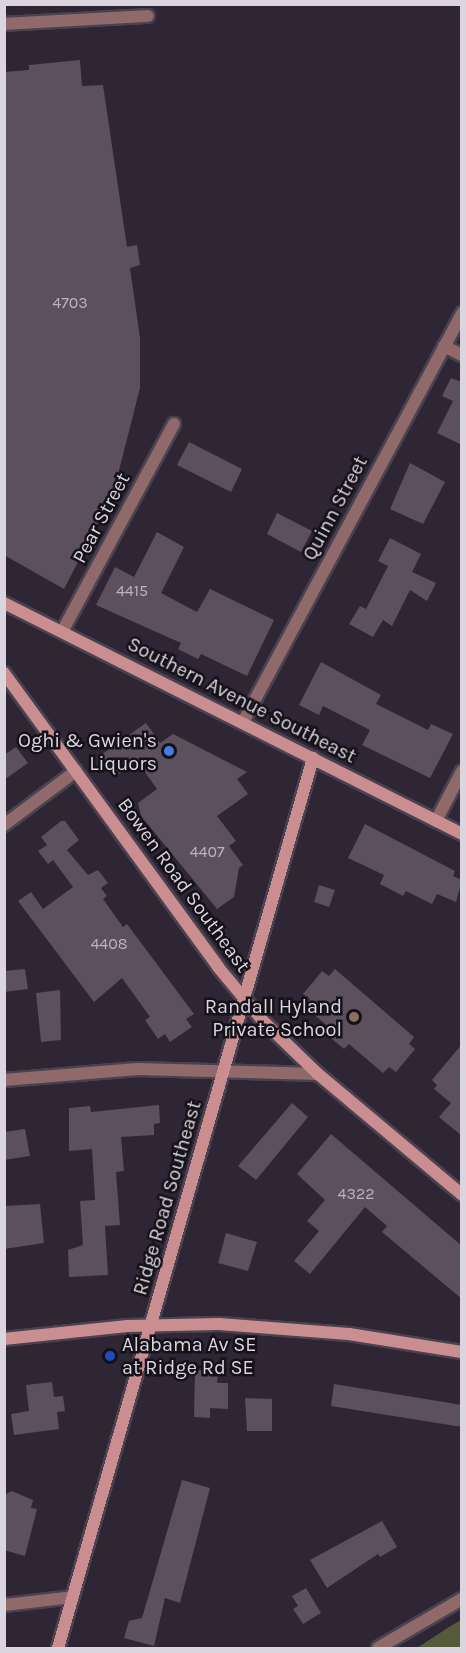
<!DOCTYPE html>
<style>
body{margin:0}
#map{position:relative;width:466px;height:1653px;overflow:hidden;background:#2e2635;font-family:Karla,sans-serif}
div>[style]{position:absolute}
[style*='--x']{left:calc(var(--x)*1px);top:calc(var(--y)*1px);width:calc(var(--w)*1px);rotate:calc(var(--a)*1deg)}
.forest>*{inset:0;background:#555b3a}
.building>*{inset:0;background:#5c4f5e}
.roads{filter:drop-shadow(2px 0 #4a4250) drop-shadow(-2px 0 #4a4250) drop-shadow(0 2px #4a4250) drop-shadow(0 -2px #4a4250)}
.street>*{height:12px;margin:-6px;padding:0 6px;transform-origin:6px;border-radius:6px;background:#906a6b}
.secondary>*{height:12px;margin:-6px;padding:0 6px;transform-origin:6px;border-radius:6px;background:#cb8e90}
.dots>*{width:16px;height:16px;translate:-50% -50%;box-sizing:border-box;border:3px solid #141118;border-radius:50%}
span{translate:-50% -50%;white-space:nowrap;text-align:center;line-height:1.15;-webkit-text-stroke:5px #141118;paint-order:stroke}
.number-label{font-size:16px;color:#bab4bf}
.number-label span{-webkit-text-stroke-width:0}
.street-label{font-size:20px;color:#dad5df}
.poi-label{font-size:20px;color:#dad5df}
.right{translate:-100% -50%;text-align:right}
.left{translate:0 -50%;text-align:left}
.frame{position:absolute;inset:0;border:6px solid #dad5df;pointer-events:none}
</style>
<div id="map">
<div class="forest">
<i style="clip-path:polygon(461px 1620px,461px 1648px,417px 1648px,449px 1627px)"></i>
</div>
<div class="building">
<i style="clip-path:polygon(80px 60px,82px 86px,103px 85px,127px 247px,137px 245px,140px 265px,130px 268px,140px 338px,140px 388px,113px 494px,64px 589px,4px 555px,4px 72px,29px 70px,29px 65px)"></i>
<i style="clip-path:polygon(451px 378px,462px 382px,462px 445px,437px 433px,453px 401px,442px 396px)"></i>
<i style="clip-path:polygon(189px 442px,242px 469px,231px 492px,177px 465px)"></i>
<i style="clip-path:polygon(410px 463px,445px 482px,423px 524px,390px 509px)"></i>
<i style="clip-path:polygon(277px 513px,312px 531px,301px 552px,267px 534px)"></i>
<i style="clip-path:polygon(157px 532px,184px 547px,161px 593px,197px 612px,210px 589px,274px 620px,247px 676px,201px 654px,198px 659px,178px 649px,181px 643px,96px 605px,115px 567px,134px 577px)"></i>
<i style="clip-path:polygon(390px 538px,421px 554px,412px 572px,436px 583px,427px 601px,410px 590px,392px 626px,383px 620px,373px 637px,349px 624px,360px 606px,366px 609px,388px 566px,378px 561px)"></i>
<i style="clip-path:polygon(321px 662px,381px 695px,376px 704px,428px 730px,431px 724px,453px 734px,430px 778px,362px 745px,370px 730px,323px 706px,319px 715px,299px 705px)"></i>
<i style="clip-path:polygon(146px 723px,160px 743px,173px 734px,247px 772px,237px 779px,248px 794px,217px 816px,236px 841px,229px 846px,243px 865px,239px 868px,234px 897px,217px 909px,141px 816px,138px 803px,157px 789px,137px 761px,116px 776px,101px 755px)"></i>
<i style="clip-path:polygon(16px 747px,28px 763px,4px 780px,4px 755px)"></i>
<i style="clip-path:polygon(61px 821px,65px 821px,79px 840px,67px 850px,88px 875px,98px 870px,108px 883px,101px 888px,107px 896px,103px 899px,123px 927px,127px 924px,194px 1014px,186px 1019px,192px 1027px,170px 1042px,165px 1034px,158px 1039px,145px 1020px,150px 1017px,122px 978px,94px 1002px,18px 901px,31px 892px,43px 909px,73px 887px,53px 860px,48px 864px,38px 851px,47px 845px,41px 837px)"></i>
<i style="clip-path:polygon(365px 824px,455px 871px,453px 876px,462px 880px,456px 902px,437px 894px,432px 904px,406px 891px,403px 896px,380px 884px,384px 875px,348px 858px)"></i>
<i style="clip-path:polygon(319px 885px,335px 890px,329px 907px,314px 902px)"></i>
<i style="clip-path:polygon(25px 969px,28px 989px,4px 992px,4px 971px)"></i>
<i style="clip-path:polygon(335px 969px,414px 1037px,409px 1044px,415px 1049px,396px 1072px,389px 1067px,383px 1073px,349px 1044px,344px 1049px,325px 1033px,330px 1028px,304px 1006px,310px 999px,303px 994px,314px 981px,322px 971px,329px 976px)"></i>
<i style="clip-path:polygon(60px 990px,61px 1040px,41px 1042px,36px 993px)"></i>
<i style="clip-path:polygon(462px 1044px,462px 1136px,439px 1117px,451px 1103px,434px 1089px,437px 1085px,432px 1080px)"></i>
<i style="clip-path:polygon(292px 1103px,308px 1117px,256px 1180px,238px 1166px)"></i>
<i style="clip-path:polygon(159px 1105px,160px 1123px,154px 1124px,154px 1135px,121px 1137px,124px 1171px,116px 1172px,120px 1225px,105px 1226px,108px 1275px,69px 1277px,68px 1250px,83px 1245px,80px 1201px,95px 1200px,92px 1149px,69px 1151px,69px 1108px,90px 1106px,91px 1112px)"></i>
<i style="clip-path:polygon(25px 1129px,30px 1156px,4px 1160px,4px 1132px)"></i>
<i style="clip-path:polygon(331px 1134px,462px 1246px,462px 1299px,382px 1232px,387px 1226px,365px 1207px,310px 1274px,294px 1261px,319px 1231px,307px 1221px,325px 1200px,297px 1174px)"></i>
<i style="clip-path:polygon(40px 1204px,44px 1243px,4px 1249px,4px 1206px)"></i>
<i style="clip-path:polygon(226px 1233px,257px 1242px,248px 1271px,218px 1263px)"></i>
<i style="clip-path:polygon(195px 1370px,218px 1371px,217px 1383px,228px 1383px,228px 1409px,210px 1408px,210px 1418px,194px 1417px)"></i>
<i style="clip-path:polygon(52px 1382px,54px 1397px,63px 1396px,65px 1411px,57px 1412px,59px 1429px,14px 1435px,11px 1414px,29px 1411px,26px 1385px)"></i>
<i style="clip-path:polygon(334px 1384px,462px 1405px,462px 1427px,331px 1406px)"></i>
<i style="clip-path:polygon(245px 1398px,272px 1399px,272px 1431px,247px 1431px)"></i>
<i style="clip-path:polygon(182px 1480px,210px 1488px,180px 1603px,165px 1598px,154px 1646px,124px 1638px,129px 1621px,142px 1618px)"></i>
<i style="clip-path:polygon(12px 1491px,33px 1500px,31px 1508px,37px 1509px,25px 1556px,4px 1550px,4px 1495px)"></i>
<i style="clip-path:polygon(382px 1521px,397px 1547px,380px 1557px,378px 1554px,327px 1588px,310px 1560px)"></i>
<i style="clip-path:polygon(306px 1588px,321px 1613px,303px 1624px,293px 1609px,298px 1606px,292px 1596px)"></i>
</div>
<div class="roads">
<div class="street">
<i style="--x:4;--y:24;--w:144;--a:-3.2"></i>
<i style="--x:444;--y:346;--w:20;--a:27"></i>
<i style="--x:63;--y:630;--w:234;--a:-61.7"></i>
<i style="--x:243;--y:722;--w:464;--a:-61.8"></i>
<i style="--x:436;--y:821;--w:56;--a:-62.5"></i>
<i style="--x:4;--y:825;--w:90;--a:-36.9"></i>
<i style="--x:4;--y:1080;--w:134;--a:-4.7"></i>
<i style="--x:138;--y:1069;--w:180;--a:1.6"></i>
<i style="--x:4;--y:1605;--w:69;--a:-6.6"></i>
<i style="--x:378;--y:1648;--w:97;--a:-30.3"></i>
</div>
<div class="secondary">
<i style="--x:4;--y:603;--w:513;--a:26.76"></i>
<i style="--x:4;--y:673;--w:364;--a:53.9"></i>
<i style="--x:218;--y:967;--w:70;--a:50.2"></i>
<i style="--x:263;--y:1021;--w:76;--a:43.9"></i>
<i style="--x:318;--y:1074;--w:188;--a:40"></i>
<i style="--x:4;--y:1339;--w:124;--a:-6"></i>
<i style="--x:127;--y:1326;--w:92;--a:-1.2"></i>
<i style="--x:219;--y:1324;--w:130;--a:4.4"></i>
<i style="--x:349;--y:1334;--w:114;--a:9.1"></i>
<i style="--x:58;--y:1648;--w:926;--a:-74.01"></i>
</div>
</div>
<div class="dots">
<i style="left:169px;top:751px;background:#3f7fe0"></i>
<i style="left:354px;top:1017px;background:#8d6e63"></i>
<i style="left:110px;top:1356px;background:#1a4fb4"></i>
</div>
<div class="number-label">
<span style="left:70px;top:303px">4703</span>
<span style="left:132px;top:591px">4415</span>
<span style="left:207px;top:852px">4407</span>
<span style="left:109px;top:944px">4408</span>
<span style="left:356px;top:1194px">4322</span>
</div>
<div class="street-label">
<span style="left:335px;top:508px;rotate:-62deg">Quinn Street</span>
<span style="left:101px;top:518px;rotate:-62deg">Pear Street</span>
<span style="left:242px;top:700px;rotate:27deg">Southern Avenue Southeast</span>
<span style="left:184px;top:885px;rotate:54deg">Bowen Road Southeast</span>
<span style="left:167px;top:1198px;rotate:-74deg">Ridge Road Southeast</span>
</div>
<div class="poi-label">
<span class="right" style="left:157px;top:752px">Oghi &amp; Gwien's<br>Liquors</span>
<span class="right" style="left:342px;top:1018px">Randall Hyland<br>Private School</span>
<span class="left" style="left:122px;top:1356px">Alabama Av SE<br>at Ridge Rd SE</span>
</div>
<div class="frame"></div>
</div>
